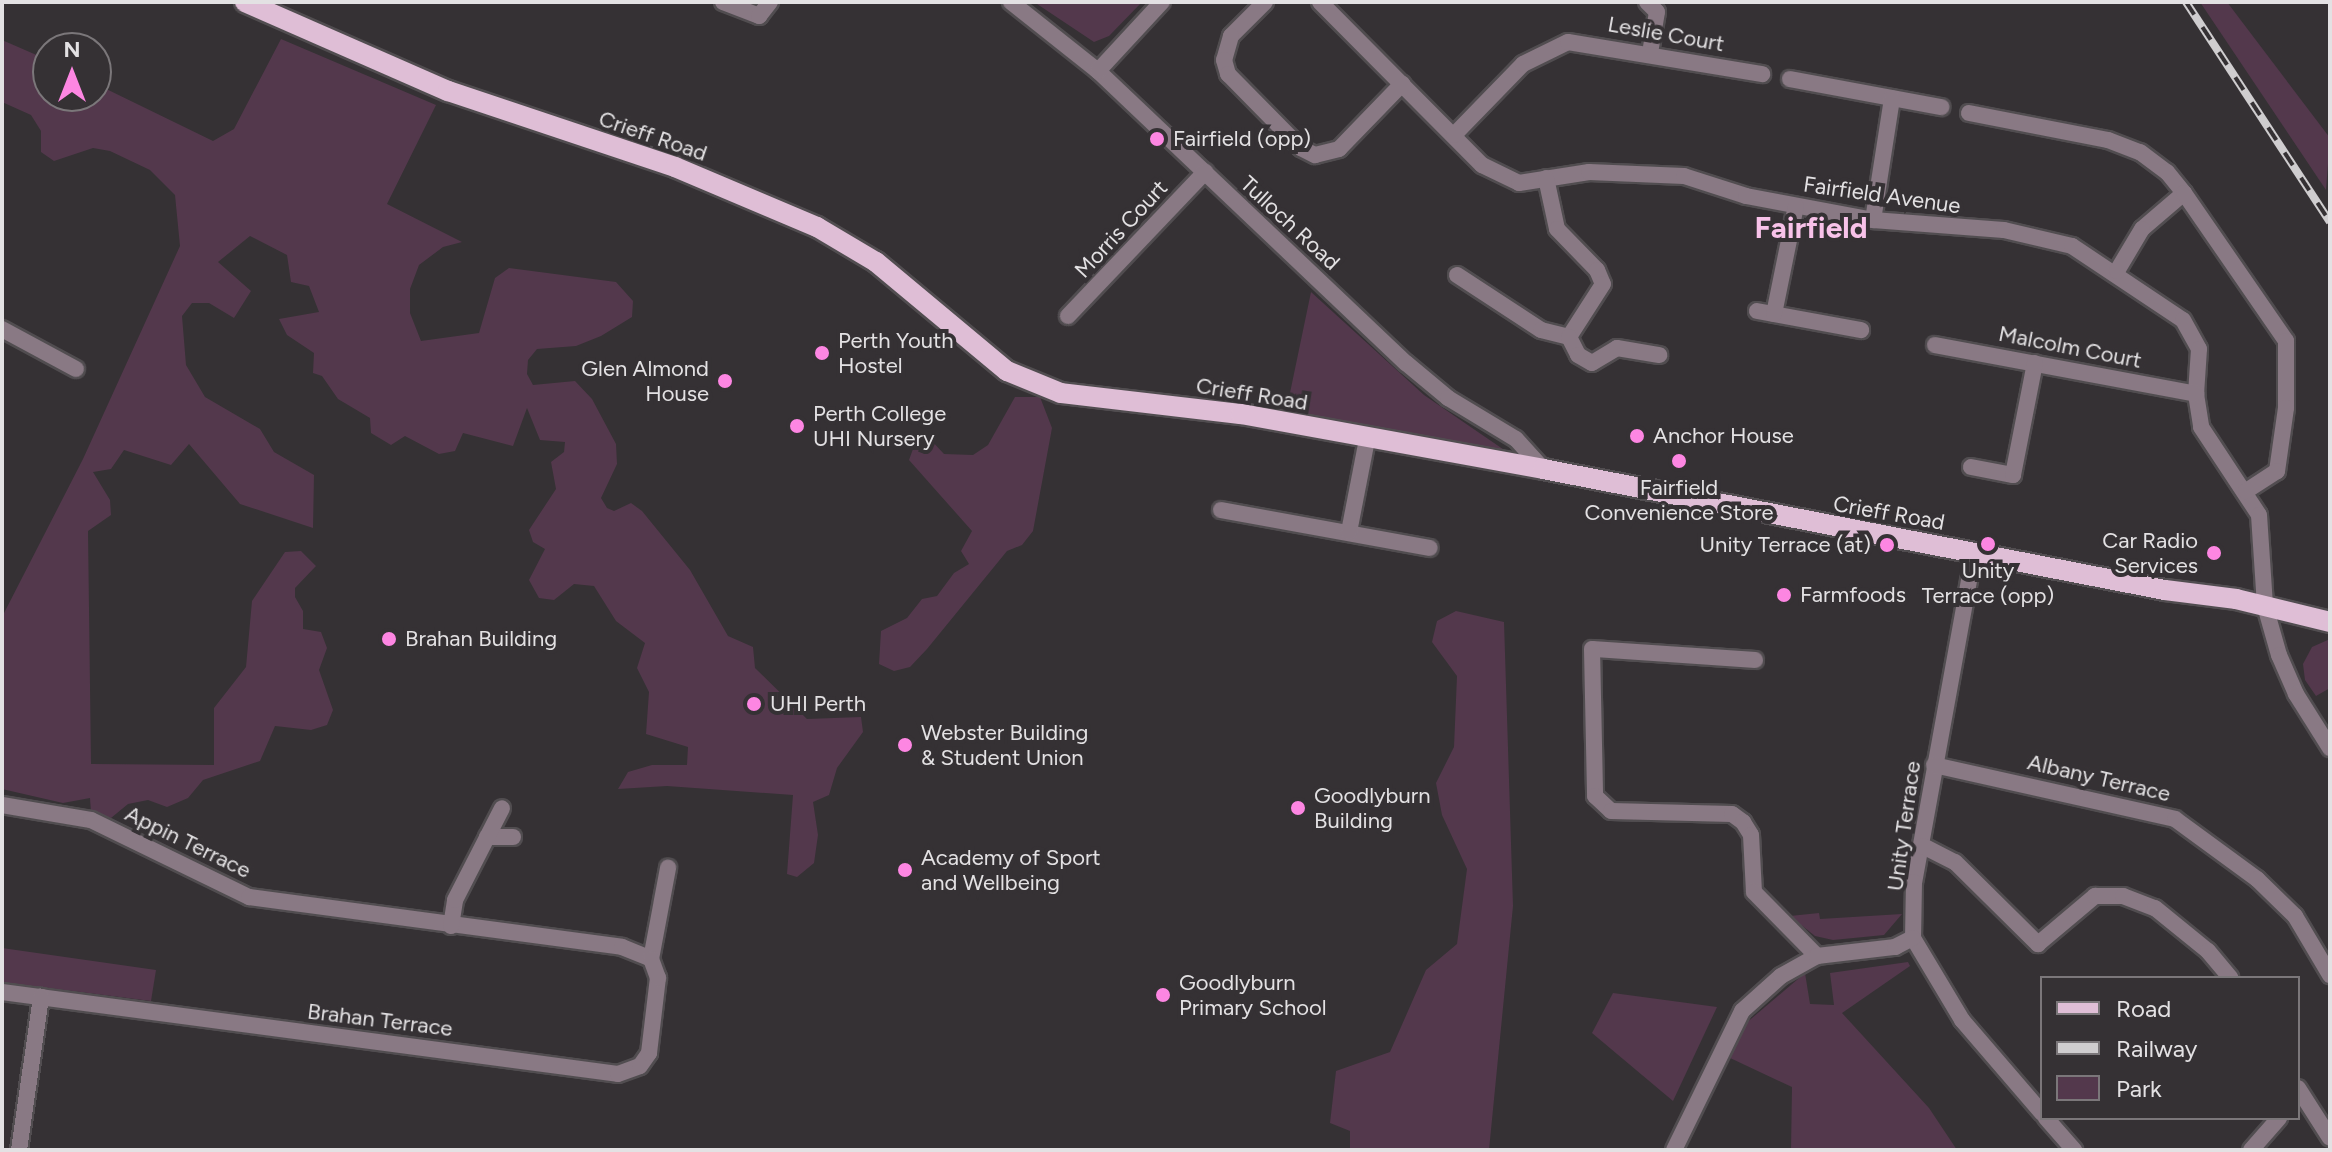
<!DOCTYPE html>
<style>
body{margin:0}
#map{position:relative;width:2332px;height:1152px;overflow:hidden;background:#353134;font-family:Figtree,sans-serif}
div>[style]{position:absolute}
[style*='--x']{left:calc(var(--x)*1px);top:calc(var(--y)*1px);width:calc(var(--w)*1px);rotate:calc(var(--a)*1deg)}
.green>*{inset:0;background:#53384c}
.roads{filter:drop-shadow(2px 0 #514d50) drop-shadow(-2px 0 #514d50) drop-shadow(0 2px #514d50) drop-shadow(0 -2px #514d50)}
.minor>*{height:16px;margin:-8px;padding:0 8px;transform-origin:8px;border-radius:8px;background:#897984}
.major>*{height:20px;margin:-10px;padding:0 10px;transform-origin:10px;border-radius:10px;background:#dfbed6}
.rail>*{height:8px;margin-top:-4px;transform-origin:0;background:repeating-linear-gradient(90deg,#353134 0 15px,#cfcdcf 0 30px);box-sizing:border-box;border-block:2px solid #cfcdcf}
.dots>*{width:22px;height:22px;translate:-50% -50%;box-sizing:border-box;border:4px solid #353134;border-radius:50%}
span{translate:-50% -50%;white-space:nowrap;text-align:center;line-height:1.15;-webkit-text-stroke:8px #353134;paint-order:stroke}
.street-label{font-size:22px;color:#e3e1e3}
.poi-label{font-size:22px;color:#e3e1e3}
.left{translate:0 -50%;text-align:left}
.right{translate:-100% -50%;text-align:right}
.district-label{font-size:30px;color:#f8c2e9;font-weight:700}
.frame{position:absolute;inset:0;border:4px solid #e3e1e3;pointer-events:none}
.legend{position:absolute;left:2040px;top:976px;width:260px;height:144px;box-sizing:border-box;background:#353134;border:2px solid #7b777a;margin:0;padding:10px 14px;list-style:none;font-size:24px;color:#e3e1e3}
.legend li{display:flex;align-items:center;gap:16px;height:40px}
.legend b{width:40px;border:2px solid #7b777a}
.north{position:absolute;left:32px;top:32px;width:80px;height:80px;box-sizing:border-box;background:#353134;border:2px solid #7b777a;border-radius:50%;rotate:0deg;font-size:22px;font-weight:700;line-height:32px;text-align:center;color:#e3e1e3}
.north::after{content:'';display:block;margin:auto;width:28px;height:36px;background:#fd86e2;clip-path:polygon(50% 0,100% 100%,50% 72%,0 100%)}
</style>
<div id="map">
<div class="green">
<i style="clip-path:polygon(1034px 2px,1142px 2px,1109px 36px,1094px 42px)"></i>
<i style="clip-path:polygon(2200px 2px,2227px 2px,2330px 138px,2326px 190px)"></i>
<i style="clip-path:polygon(281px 39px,436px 105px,387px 204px,462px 242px,443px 247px,419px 265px,410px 289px,410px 313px,421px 341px,479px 333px,495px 278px,509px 268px,616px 282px,633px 301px,632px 317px,601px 336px,576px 346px,537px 349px,528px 360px,527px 374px,533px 385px,575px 381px,592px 399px,616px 444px,617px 464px,601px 498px,607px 508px,614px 511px,631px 503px,642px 511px,690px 570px,728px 636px,753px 647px,755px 668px,807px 719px,861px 717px,863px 732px,837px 768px,829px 795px,813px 802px,818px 835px,814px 863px,797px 877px,787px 874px,793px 795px,667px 786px,618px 789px,628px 772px,652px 765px,687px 765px,688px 747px,646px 734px,649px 692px,637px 668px,645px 643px,616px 621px,594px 586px,574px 584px,554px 600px,539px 598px,529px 580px,545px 549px,533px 542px,529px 530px,556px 489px,551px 462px,564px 452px,565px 442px,540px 440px,527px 408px,513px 446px,463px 433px,455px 451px,439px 454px,405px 436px,391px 445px,371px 433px,370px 418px,338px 399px,322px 376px,313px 373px,314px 353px,287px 335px,279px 319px,319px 312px,309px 286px,291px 282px,287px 255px,250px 236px,218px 262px,251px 291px,234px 318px,209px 303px,192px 303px,182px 316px,186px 365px,205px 397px,260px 429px,274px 452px,314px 475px,313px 528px,240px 504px,189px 444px,171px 465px,124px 450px,111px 469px,93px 472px,110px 500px,111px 515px,88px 531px,91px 764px,214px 765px,214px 708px,246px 667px,252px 601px,285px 552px,301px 551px,316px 566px,295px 588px,295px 597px,303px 611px,303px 629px,321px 632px,327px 648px,319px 670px,333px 710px,327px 725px,311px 730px,275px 726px,260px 761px,203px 780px,188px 798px,167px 807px,148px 800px,128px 804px,111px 818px,91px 812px,90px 798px,63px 803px,2px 789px,2px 617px,83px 459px,180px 246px,175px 195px,150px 170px,110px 151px,93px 148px,54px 161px,41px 152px,41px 131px,31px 115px,2px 102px,2px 40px,48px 60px,48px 96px,96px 96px,96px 84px,213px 141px,234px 129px)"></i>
<i style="clip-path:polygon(1311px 292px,1424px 395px,1513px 456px,1286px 412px)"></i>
<i style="clip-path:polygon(1015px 397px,1040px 397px,1052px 428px,1033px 531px,1022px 545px,1007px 551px,927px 649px,910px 667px,894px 671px,879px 664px,881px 631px,907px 618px,922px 599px,937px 596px,954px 573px,969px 564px,961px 551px,972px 531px,909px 460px,917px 438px,930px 439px,944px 454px,973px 455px,988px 445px)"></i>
<i style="clip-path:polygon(1456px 611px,1504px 622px,1513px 906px,1489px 1150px,1350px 1150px,1350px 1131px,1330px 1123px,1336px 1071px,1390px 1052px,1426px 970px,1457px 944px,1467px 869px,1442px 815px,1436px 783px,1454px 747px,1457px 676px,1432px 642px,1437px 621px)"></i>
<i style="clip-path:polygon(2330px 639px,2330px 688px,2316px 696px,2305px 680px,2303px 664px,2312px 647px)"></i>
<i style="clip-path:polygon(1819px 913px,1820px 919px,1902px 914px,1884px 935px,1833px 940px,1815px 936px,1790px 916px)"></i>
<i style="clip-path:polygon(2px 948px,156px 970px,151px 1001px,2px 982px)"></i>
<i style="clip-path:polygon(1908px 962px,1910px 966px,1842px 1013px,1929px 1108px,1957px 1150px,1791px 1150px,1792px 1087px,1728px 1057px,1745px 1024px,1805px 973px,1810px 1004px,1834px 1005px,1830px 973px)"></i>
<i style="clip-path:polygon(1613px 993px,1717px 1007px,1673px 1101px,1592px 1033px)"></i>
</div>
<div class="roads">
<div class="minor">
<i style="--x:723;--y:2;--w:39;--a:21"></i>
<i style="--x:759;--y:16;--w:18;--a:-52"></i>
<i style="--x:1011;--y:2;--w:111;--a:38.4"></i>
<i style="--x:1098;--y:71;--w:424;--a:43.5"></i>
<i style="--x:1406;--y:363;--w:55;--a:39.8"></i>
<i style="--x:1448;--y:398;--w:79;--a:31.1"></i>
<i style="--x:1516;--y:439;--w:40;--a:48"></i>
<i style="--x:1265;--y:2;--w:48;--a:135"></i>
<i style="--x:1231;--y:36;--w:25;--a:106"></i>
<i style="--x:1224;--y:60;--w:15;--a:74"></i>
<i style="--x:1228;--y:74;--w:104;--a:45.4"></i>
<i style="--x:1301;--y:148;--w:16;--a:27"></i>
<i style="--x:1315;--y:155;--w:25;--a:-14"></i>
<i style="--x:1339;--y:149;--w:91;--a:-45.9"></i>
<i style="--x:1320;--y:2;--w:230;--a:45.2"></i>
<i style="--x:1482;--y:165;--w:41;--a:25.9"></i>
<i style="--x:1519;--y:183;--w:71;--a:-8.9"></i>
<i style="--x:1589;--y:172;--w:95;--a:2.4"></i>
<i style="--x:1684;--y:176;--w:65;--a:17.9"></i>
<i style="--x:1746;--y:196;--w:129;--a:10.7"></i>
<i style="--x:1873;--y:220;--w:131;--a:4.4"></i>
<i style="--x:2004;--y:230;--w:70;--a:13.2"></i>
<i style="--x:2072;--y:246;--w:133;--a:33.7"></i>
<i style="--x:2183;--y:320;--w:33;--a:61"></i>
<i style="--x:2199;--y:349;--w:45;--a:93.8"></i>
<i style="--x:2196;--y:394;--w:33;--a:81"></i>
<i style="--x:2201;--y:427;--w:105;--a:56.6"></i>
<i style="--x:2259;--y:515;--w:91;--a:86.2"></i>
<i style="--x:2265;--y:606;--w:51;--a:74.1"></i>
<i style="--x:2279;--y:655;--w:43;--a:66.4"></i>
<i style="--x:2296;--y:694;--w:64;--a:57.8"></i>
<i style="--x:1647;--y:2;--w:14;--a:45"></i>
<i style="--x:1657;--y:12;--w:42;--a:99.7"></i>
<i style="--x:1098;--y:71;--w:94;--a:-47.2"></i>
<i style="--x:1790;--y:79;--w:154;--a:10.5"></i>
<i style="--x:1969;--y:113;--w:142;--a:11"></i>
<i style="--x:2108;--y:140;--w:34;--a:21"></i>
<i style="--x:2140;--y:152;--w:34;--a:37"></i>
<i style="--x:2167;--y:172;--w:27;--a:51"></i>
<i style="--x:2184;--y:193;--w:55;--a:139.4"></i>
<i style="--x:2142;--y:229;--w:49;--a:120.8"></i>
<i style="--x:1454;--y:135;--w:99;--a:-45.8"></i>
<i style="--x:1523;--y:64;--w:50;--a:-26.1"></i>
<i style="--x:1568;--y:42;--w:197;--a:9.4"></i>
<i style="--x:1546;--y:178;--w:52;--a:77.8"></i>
<i style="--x:1557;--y:229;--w:57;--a:45.7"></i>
<i style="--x:1597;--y:270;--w:15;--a:67"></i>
<i style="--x:1603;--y:284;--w:63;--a:122.7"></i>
<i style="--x:2184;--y:193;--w:180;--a:55.4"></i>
<i style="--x:2286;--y:341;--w:67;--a:90"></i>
<i style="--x:2286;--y:408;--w:64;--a:98.1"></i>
<i style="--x:2277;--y:471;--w:37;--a:147"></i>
<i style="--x:1873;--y:220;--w:123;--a:-81.1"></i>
<i style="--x:1457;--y:275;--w:100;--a:33.2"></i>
<i style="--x:1541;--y:330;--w:29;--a:14"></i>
<i style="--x:1569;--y:337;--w:20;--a:63"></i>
<i style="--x:1578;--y:355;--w:16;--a:30"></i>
<i style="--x:1592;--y:363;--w:29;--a:-31"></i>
<i style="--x:1617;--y:348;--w:43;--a:9.5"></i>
<i style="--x:1757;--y:311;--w:106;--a:10.4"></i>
<i style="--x:1774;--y:314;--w:110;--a:-78.5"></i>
<i style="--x:1068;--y:316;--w:199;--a:-46.4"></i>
<i style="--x:2;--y:329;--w:84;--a:28.4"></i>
<i style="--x:1935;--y:345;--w:266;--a:10.6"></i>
<i style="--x:1971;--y:467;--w:43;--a:10.8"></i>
<i style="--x:2013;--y:475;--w:114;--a:-78.9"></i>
<i style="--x:1221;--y:510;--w:212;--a:10.3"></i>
<i style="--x:1349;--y:532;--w:95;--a:-79"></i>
<i style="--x:1974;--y:553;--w:334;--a:100.3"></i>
<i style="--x:1914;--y:882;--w:56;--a:91"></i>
<i style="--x:1913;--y:938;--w:96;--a:59.1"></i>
<i style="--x:1962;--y:1020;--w:123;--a:49.3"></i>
<i style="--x:1755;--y:660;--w:163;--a:-176.1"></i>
<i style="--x:1592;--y:649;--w:147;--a:88.8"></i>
<i style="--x:1595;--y:796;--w:22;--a:43"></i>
<i style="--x:1611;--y:811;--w:121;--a:1.4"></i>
<i style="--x:1732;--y:814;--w:14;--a:36"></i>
<i style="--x:1743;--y:822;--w:15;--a:58"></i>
<i style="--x:1751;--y:835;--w:57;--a:87"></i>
<i style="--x:1754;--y:892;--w:90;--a:45.5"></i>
<i style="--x:1934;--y:765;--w:247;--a:12.6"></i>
<i style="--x:2175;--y:819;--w:102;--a:36.2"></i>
<i style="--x:2257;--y:879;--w:53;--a:44.2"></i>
<i style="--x:2295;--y:916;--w:69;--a:59.3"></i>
<i style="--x:2;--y:805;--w:90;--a:9.6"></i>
<i style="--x:91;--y:820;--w:176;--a:26"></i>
<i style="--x:249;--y:897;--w:376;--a:7.6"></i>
<i style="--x:622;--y:947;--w:31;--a:22"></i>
<i style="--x:651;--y:959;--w:93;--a:-79.4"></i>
<i style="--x:487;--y:837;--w:26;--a:0"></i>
<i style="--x:1923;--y:846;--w:36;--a:27"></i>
<i style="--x:1955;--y:862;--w:117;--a:44.7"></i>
<i style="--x:2038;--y:944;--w:75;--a:-40.1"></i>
<i style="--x:2095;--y:896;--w:28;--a:0"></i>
<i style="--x:2123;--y:896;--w:34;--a:21"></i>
<i style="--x:2155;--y:908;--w:68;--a:39.1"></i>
<i style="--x:2208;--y:951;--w:35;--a:50"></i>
<i style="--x:451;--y:926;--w:26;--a:-81"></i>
<i style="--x:455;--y:900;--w:103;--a:-62.9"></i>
<i style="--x:2;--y:992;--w:621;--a:7.58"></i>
<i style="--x:618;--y:1074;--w:23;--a:-20"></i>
<i style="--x:640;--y:1066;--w:16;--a:-55"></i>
<i style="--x:649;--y:1053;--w:76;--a:-83.2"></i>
<i style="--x:658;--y:978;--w:20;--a:-110"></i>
<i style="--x:2298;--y:1088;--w:59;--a:57.4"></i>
<i style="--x:2046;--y:1118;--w:43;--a:48.8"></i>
<i style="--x:19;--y:1150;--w:155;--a:-81.8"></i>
<i style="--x:1674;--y:1150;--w:155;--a:-63.9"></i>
<i style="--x:1742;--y:1011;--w:52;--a:-41.9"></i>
<i style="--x:1781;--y:976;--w:41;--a:-29.1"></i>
<i style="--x:1817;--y:956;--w:79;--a:-6.6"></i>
<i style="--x:1895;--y:947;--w:20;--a:-27"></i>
<i style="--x:2251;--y:1150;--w:43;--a:-48.8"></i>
</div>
<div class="major">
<i style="--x:245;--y:2;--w:222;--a:23.7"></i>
<i style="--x:448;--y:91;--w:239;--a:18.5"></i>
<i style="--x:675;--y:167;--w:154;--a:22.9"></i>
<i style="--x:817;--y:227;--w:69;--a:30.7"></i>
<i style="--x:876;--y:262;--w:170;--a:39.8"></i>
<i style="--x:1007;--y:371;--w:58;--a:22.2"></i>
<i style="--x:1061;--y:393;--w:181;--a:6.7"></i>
<i style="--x:1241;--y:414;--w:307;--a:10.3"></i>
<i style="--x:1543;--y:469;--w:634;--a:11.01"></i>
<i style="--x:2165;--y:590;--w:72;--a:7.2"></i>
<i style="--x:2236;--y:599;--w:97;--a:13.7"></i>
</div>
</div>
<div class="rail">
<i style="--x:2186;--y:2;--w:263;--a:56.8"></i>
</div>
<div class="dots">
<i style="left:1157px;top:139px;background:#fd86e2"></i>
<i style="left:822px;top:353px;background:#fd86e2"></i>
<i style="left:725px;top:381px;background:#fd86e2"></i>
<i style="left:797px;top:426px;background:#fd86e2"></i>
<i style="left:1637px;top:436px;background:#fd86e2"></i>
<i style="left:1679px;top:461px;background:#fd86e2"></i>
<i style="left:1988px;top:544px;background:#fd86e2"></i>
<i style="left:1887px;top:545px;background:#fd86e2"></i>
<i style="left:2214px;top:553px;background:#fd86e2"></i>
<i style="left:1784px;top:595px;background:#fd86e2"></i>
<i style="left:389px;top:639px;background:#fd86e2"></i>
<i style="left:754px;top:704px;background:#fd86e2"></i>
<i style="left:905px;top:745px;background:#fd86e2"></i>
<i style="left:1298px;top:808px;background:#fd86e2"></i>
<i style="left:905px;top:870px;background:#fd86e2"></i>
<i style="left:1163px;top:995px;background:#fd86e2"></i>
</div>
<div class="street-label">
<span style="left:1666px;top:34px;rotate:10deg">Leslie Court</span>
<span style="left:653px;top:136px;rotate:19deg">Crieff Road</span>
<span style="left:1882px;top:195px;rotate:8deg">Fairfield Avenue</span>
<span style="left:1290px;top:223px;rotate:43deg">Tulloch Road</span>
<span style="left:1121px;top:229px;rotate:-47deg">Morris Court</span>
<span style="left:2070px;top:347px;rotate:11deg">Malcolm Court</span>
<span style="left:1252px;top:394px;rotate:9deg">Crieff Road</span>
<span style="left:1889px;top:513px;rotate:10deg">Crieff Road</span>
<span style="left:2099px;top:778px;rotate:13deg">Albany Terrace</span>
<span style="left:1904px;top:826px;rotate:-82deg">Unity Terrace</span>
<span style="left:188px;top:842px;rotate:26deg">Appin Terrace</span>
<span style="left:380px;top:1020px;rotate:7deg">Brahan Terrace</span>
</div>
<div class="poi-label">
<span class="left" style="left:1173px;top:139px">Fairfield (opp)</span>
<span class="left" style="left:838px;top:353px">Perth Youth<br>Hostel</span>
<span class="right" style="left:709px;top:381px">Glen Almond<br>House</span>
<span class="left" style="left:813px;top:426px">Perth College<br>UHI Nursery</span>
<span class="left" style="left:1653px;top:436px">Anchor House</span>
<span style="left:1679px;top:500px">Fairfield<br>Convenience Store</span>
<span class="right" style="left:2198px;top:553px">Car Radio<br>Services</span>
<span class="right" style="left:1871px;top:545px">Unity Terrace (at)</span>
<span style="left:1988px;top:583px">Unity<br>Terrace (opp)</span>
<span class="left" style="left:1800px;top:595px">Farmfoods</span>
<span class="left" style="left:405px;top:639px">Brahan Building</span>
<span class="left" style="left:770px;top:704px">UHI Perth</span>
<span class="left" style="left:921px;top:745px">Webster Building<br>&amp; Student Union</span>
<span class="left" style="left:1314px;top:808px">Goodlyburn<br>Building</span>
<span class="left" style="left:921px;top:870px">Academy of Sport<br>and Wellbeing</span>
<span class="left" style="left:1179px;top:995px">Goodlyburn<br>Primary School</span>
</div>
<div class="district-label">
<span style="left:1811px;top:228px">Fairfield</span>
</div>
<div class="frame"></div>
<ul class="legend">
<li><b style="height:10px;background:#dfbed6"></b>Road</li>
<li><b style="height:10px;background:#cfcdcf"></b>Railway</li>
<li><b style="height:22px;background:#53384c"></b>Park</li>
</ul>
<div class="north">N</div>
</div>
